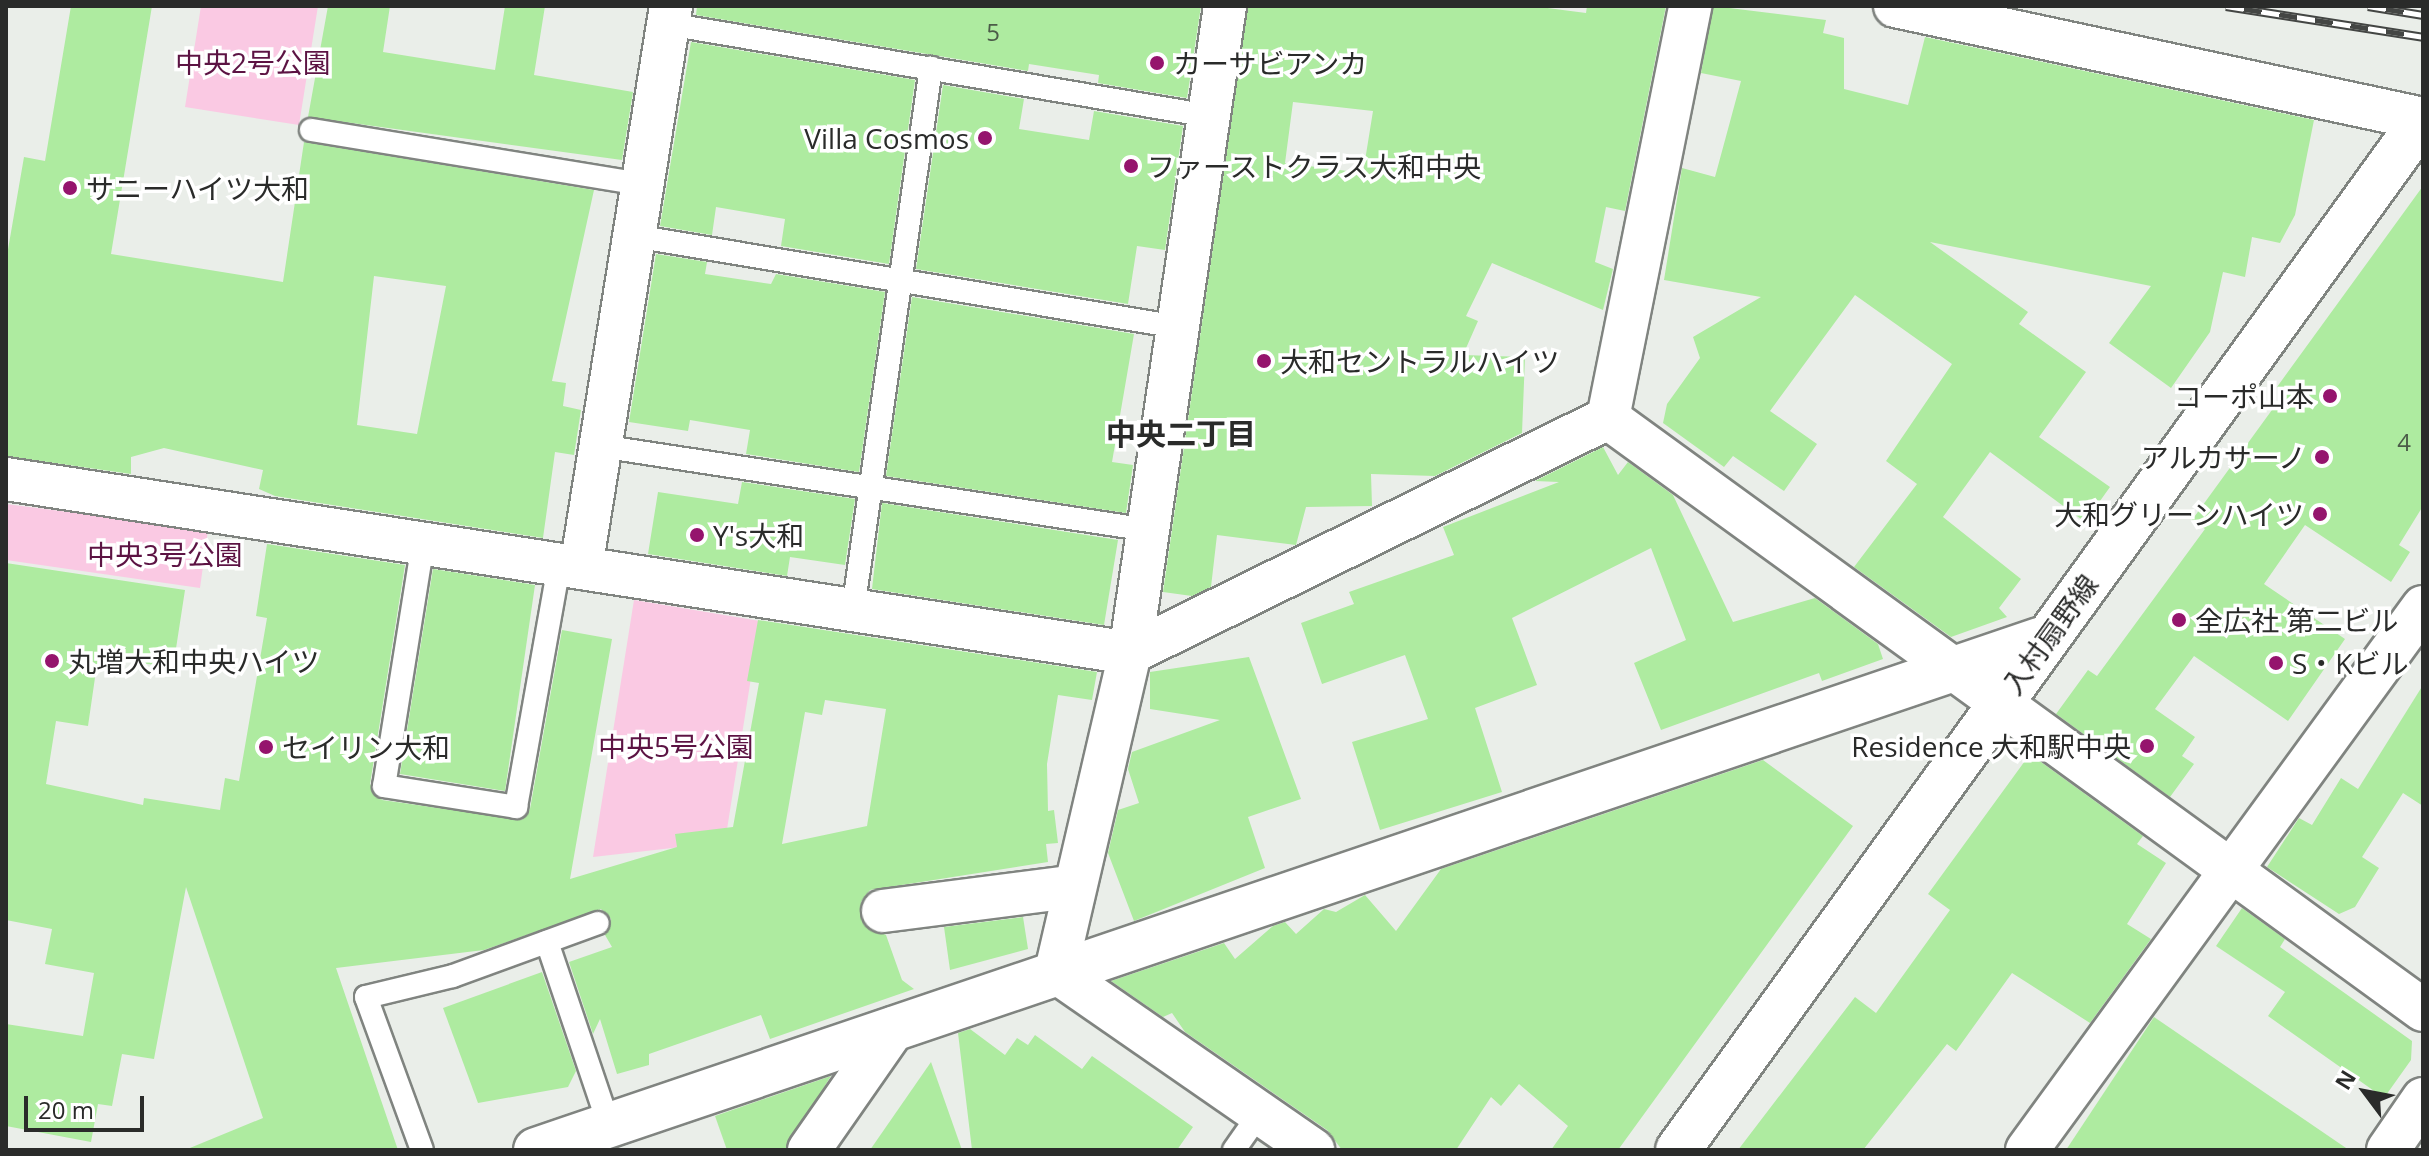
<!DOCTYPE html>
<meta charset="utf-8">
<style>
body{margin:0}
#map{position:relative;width:2429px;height:1156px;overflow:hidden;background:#eaeee9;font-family:"Open Sans","Noto Sans JP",sans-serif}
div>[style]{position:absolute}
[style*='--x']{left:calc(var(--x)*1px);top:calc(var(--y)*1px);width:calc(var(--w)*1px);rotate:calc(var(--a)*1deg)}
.green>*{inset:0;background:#fac9e3}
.building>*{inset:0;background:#aeeba0}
.roads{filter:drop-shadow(2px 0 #808480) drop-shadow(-2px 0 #808480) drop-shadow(0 2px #808480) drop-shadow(0 -2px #808480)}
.lane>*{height:22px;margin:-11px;padding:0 11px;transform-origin:11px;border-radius:11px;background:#fff}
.street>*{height:42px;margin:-21px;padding:0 21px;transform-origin:21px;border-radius:21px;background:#fff}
.secondary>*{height:44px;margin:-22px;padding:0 22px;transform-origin:22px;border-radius:22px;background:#fff}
.rail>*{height:9px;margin-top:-4.5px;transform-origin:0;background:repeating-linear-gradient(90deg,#fff 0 18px,#444644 0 36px);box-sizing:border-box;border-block:2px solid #444644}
.dots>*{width:22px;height:22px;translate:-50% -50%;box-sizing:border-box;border:4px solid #fff;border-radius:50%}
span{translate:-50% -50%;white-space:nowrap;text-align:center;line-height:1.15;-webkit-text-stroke:7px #fff;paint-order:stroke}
.number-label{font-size:24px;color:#4b5b48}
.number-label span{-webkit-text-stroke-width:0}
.park-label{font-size:28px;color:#5c1343}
.poi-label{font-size:28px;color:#2a2b2a}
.left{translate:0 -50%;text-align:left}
.right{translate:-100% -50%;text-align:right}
.street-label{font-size:28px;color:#2a2b2a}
.neighbourhood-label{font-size:30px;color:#2a2b2a;font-weight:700}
.frame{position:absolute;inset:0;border:8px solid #2a2b2a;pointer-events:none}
.north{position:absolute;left:2325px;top:1052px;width:80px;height:80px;-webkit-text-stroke:6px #fff;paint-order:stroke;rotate:302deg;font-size:22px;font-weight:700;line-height:32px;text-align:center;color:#2a2b2a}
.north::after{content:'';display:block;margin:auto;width:28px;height:36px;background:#2a2b2a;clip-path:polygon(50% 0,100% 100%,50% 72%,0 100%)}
.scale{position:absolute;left:24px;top:1096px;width:120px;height:36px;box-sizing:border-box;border:4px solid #2a2b2a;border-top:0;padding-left:10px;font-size:24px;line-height:28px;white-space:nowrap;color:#2a2b2a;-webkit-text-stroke:6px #fff;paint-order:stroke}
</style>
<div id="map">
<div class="green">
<i style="clip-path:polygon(201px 6px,318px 6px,299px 125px,185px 107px)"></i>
<i style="clip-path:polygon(6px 504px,208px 530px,200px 588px,6px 560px)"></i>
<i style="clip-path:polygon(634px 600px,760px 621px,725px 842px,593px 857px)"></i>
</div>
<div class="building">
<i style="clip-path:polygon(evenodd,71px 6px,152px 6px,111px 254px,283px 282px,304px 142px,594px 190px,552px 381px,566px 383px,563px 406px,581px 410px,574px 455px,555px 452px,543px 538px,275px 496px,259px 489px,263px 470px,164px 448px,131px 457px,131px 474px,6px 456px,6px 261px,24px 157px,45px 161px,71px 6px,374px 276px,446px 286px,417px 434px,357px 425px,374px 276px)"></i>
<i style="clip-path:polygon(328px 6px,390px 6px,383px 52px,495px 70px,505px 6px,545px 6px,534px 75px,633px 92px,622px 160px,308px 117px)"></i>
<i style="clip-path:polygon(697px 6px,1201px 6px,1187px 98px,1098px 83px,1099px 75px,1029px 64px,1028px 71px,696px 15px)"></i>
<i style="clip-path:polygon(evenodd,1248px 6px,1532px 6px,1586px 13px,1587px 6px,1666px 6px,1625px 211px,1606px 207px,1595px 262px,1613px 269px,1603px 310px,1492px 263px,1466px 316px,1478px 321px,1463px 355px,1525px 357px,1522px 433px,1435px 476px,1371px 474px,1372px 506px,1306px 507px,1296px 545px,1217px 535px,1211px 587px,1192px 596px,1163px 592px,1248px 6px,1293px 102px,1373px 111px,1363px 173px,1285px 163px,1293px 102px)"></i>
<i style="clip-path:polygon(1713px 6px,1826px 20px,1823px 33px,1844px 38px,1844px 89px,1908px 105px,1925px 37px,2314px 120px,2295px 215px,2280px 243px,2252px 237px,2245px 277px,2223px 272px,2210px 332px,2171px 388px,2109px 343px,2151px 286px,1930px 242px,2028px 312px,2019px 324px,2086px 372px,2039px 437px,2110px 487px,2085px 522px,1990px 452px,1943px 517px,2021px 579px,1999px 608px,2007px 617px,1951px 637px,1854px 567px,1917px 484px,1886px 461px,1952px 364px,1855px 295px,1770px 411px,1817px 444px,1784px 491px,1733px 456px,1724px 467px,1663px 423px,1667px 404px,1700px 358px,1693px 337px,1761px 297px,1664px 280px,1682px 168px,1715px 177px,1741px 81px,1701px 73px)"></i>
<i style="clip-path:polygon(691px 42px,915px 80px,889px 264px,781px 246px,785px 219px,716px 207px,712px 235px,660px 226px)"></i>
<i style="clip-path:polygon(943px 85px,1024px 99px,1019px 129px,1089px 140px,1094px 111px,1183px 126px,1165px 250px,1137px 246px,1128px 304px,916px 269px)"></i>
<i style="clip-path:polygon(2423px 186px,2423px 506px,2399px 545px,2410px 552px,2391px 582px,2305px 525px,2264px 584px,2345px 639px,2288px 721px,2194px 656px,2155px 709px,2195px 737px,2182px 756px,2194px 764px,2170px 797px,2056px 714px,2088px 670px,2097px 676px,2205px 529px,2192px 520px,2285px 392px,2277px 387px)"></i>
<i style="clip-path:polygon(656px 254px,707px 262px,705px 274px,771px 284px,776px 274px,885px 292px,859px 472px,746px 454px,750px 430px,690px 420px,688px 431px,629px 422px)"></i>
<i style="clip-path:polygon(912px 297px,1134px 334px,1112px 462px,1133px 465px,1126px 513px,886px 476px)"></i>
<i style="clip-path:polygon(1603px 447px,1618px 475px,1628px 462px,1673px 495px,1733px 622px,1815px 598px,1878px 644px,1883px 659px,1822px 681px,1819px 673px,1661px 730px,1634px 663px,1686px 640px,1651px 548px,1512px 618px,1537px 685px,1475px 708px,1502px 792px,1380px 830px,1352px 742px,1428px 719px,1405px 655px,1322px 684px,1301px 623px,1354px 604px,1349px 592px,1454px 555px,1443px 527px,1559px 482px,1535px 481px)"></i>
<i style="clip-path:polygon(742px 482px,855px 499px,845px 565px,790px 557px,787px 576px,648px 554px,658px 492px,738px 504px)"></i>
<i style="clip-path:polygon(882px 503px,1118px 540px,1104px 625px,872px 589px)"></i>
<i style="clip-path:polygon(evenodd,267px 544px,405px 565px,370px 784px,382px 800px,522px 820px,530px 809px,562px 630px,612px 639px,570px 879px,677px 847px,675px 834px,733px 827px,759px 683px,747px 681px,758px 620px,1097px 672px,1092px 700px,1058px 695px,1047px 764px,1048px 811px,1054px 810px,1058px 843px,1046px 844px,1048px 862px,870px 890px,861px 902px,864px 925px,886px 935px,902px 980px,914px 989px,770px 1039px,761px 1015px,649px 1054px,649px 1065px,617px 1074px,600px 1019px,593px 1034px,569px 962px,612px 947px,605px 935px,611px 919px,601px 909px,484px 950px,336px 968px,398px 1150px,185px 1150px,263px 1118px,186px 887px,154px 1059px,122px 1054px,112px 1106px,98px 1104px,91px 1142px,6px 1126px,6px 1024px,83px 1036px,94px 973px,45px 964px,52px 929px,6px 920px,6px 563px,185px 590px,175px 655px,155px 665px,98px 657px,88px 726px,56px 721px,46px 784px,143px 805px,144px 798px,220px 810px,225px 778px,239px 781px,267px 618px,256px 616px,267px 544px,825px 700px,886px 709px,867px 826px,782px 844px,805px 712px,822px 715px,825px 700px)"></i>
<i style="clip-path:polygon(433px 569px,535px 585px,505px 791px,400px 774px)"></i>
<i style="clip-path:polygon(1249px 657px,1301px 799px,1248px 817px,1265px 868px,1134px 921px,1108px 853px,1118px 810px,1139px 803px,1128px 769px,1132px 752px,1220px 720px,1150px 709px,1150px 672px)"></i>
<i style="clip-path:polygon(2423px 685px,2423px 806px,2403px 793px,2362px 857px,2379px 868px,2355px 907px,2339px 914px,2267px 867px,2299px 818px,2312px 825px,2341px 778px,2358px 789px)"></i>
<i style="clip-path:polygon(2030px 754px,2143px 836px,2137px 844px,2166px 863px,2127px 924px,2151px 939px,2090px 1023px,2012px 973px,1956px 1051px,1947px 1044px,1863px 1150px,1738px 1150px,1855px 997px,1876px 1013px,1950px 910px,1928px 894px)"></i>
<i style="clip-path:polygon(1763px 760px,1853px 826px,1618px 1150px,1551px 1150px,1568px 1126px,1519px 1084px,1501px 1106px,1491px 1097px,1456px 1150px,1342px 1150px,1327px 1130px,1185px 1032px,1172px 1013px,1163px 1017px,1111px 981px,1224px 943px,1235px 959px,1273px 926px,1285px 922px,1296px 934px,1324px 909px,1336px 912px,1365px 895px,1396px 931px,1441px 869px)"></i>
<i style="clip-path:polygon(2242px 908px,2285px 939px,2280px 947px,2412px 1041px,2411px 1060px,2384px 1098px,2268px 1016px,2285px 992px,2216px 946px)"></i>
<i style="clip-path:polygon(1023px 917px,1028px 949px,950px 970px,944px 927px)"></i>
<i style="clip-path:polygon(542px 972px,576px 1071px,568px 1087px,478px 1103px,443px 1008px)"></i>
<i style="clip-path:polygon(2154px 1017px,2349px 1150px,2066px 1150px)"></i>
<i style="clip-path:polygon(970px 1029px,1005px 1055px,1017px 1038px,1028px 1045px,1035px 1035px,1082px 1069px,1092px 1056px,1193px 1127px,1177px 1150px,972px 1150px,958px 1033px)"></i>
<i style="clip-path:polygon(931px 1062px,962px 1150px,870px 1150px)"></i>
<i style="clip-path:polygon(831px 1076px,785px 1150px,727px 1150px,715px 1116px)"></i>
</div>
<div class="roads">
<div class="lane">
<i style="--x:668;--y:24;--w:549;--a:9.65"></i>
<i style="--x:311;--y:130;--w:335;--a:9.3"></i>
<i style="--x:634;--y:236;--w:552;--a:9.5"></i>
<i style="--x:600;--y:446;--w:554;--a:8.71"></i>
<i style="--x:423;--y:543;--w:246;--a:99.1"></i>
<i style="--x:384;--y:786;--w:134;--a:9"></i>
<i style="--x:516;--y:807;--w:245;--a:-79.9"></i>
<i style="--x:853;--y:610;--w:548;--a:-81.81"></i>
<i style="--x:547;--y:942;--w:193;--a:71.3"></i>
<i style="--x:422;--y:1150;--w:163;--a:-110.1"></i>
<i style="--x:366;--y:997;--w:89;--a:-13.6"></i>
<i style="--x:453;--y:976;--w:154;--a:-20.1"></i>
<i style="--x:1234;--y:1150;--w:45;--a:-54.9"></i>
</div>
<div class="street">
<i style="--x:1225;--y:6;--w:654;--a:98.35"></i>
<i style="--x:1130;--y:653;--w:327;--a:103.1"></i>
<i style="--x:1056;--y:972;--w:313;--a:34.7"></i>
<i style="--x:1895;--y:6;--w:540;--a:12.08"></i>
<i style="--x:1608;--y:418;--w:1007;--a:35.99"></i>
<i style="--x:1608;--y:418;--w:420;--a:-78.7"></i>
<i style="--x:6;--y:479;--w:1137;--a:8.8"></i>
<i style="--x:1130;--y:653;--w:533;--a:-26.18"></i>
<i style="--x:581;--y:568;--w:569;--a:-80.9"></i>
<i style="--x:883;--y:911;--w:190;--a:-7.3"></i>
<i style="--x:809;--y:1150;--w:149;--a:-55.1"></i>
<i style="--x:2027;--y:1150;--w:672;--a:-53.9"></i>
<i style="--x:2388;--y:1150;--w:62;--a:-55.5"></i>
</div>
<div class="secondary">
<i style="--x:536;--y:1150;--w:1593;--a:-18.74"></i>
<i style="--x:1678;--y:1150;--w:1272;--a:-54.15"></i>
</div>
</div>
<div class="rail">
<i style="--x:2226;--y:6;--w:199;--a:8.9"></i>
<i style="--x:2368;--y:6;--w:56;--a:9.3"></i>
</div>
<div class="dots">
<i style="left:1157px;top:63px;background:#95146d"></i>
<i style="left:985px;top:138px;background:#95146d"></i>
<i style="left:1131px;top:166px;background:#95146d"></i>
<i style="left:70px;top:188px;background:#95146d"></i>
<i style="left:1264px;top:361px;background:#95146d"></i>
<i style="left:2330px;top:396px;background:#95146d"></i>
<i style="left:2322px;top:457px;background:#95146d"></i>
<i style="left:2320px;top:514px;background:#95146d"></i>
<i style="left:697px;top:535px;background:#95146d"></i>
<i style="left:2179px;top:620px;background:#95146d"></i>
<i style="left:52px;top:661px;background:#95146d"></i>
<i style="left:2276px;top:663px;background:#95146d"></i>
<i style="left:2147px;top:746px;background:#95146d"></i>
<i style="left:266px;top:747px;background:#95146d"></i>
</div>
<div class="number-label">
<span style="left:993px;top:32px">5</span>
<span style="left:2404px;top:442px">4</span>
</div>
<div class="park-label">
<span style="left:253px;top:62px">中央2号公園</span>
<span style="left:165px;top:554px">中央3号公園</span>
<span style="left:676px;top:746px">中央5号公園</span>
</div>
<div class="poi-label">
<span class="left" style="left:1173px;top:63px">カーサビアンカ</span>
<span class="right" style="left:969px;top:138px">Villa Cosmos</span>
<span class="left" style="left:1147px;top:166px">ファーストクラス大和中央</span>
<span class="left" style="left:86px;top:188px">サニーハイツ大和</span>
<span class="left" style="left:1280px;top:361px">大和セントラルハイツ</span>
<span class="right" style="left:2314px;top:396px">コーポ山本</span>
<span class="right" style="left:2306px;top:457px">アルカサーノ</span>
<span class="right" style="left:2304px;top:514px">大和グリーンハイツ</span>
<span class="left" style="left:713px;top:535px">Y's大和</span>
<span class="left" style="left:2195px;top:620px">全広社 第二ビル</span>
<span class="left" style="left:68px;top:661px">丸増大和中央ハイツ</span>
<span class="left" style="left:2292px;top:663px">S・Kビル</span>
<span class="right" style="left:2131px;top:746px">Residence 大和駅中央</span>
<span class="left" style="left:282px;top:747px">セイリン大和</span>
</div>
<div class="street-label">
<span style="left:2050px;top:634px;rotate:-54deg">入村扇野線</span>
</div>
<div class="neighbourhood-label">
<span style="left:1181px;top:434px">中央二丁目</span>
</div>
<div class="frame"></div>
<div class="north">N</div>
<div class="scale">20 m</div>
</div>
